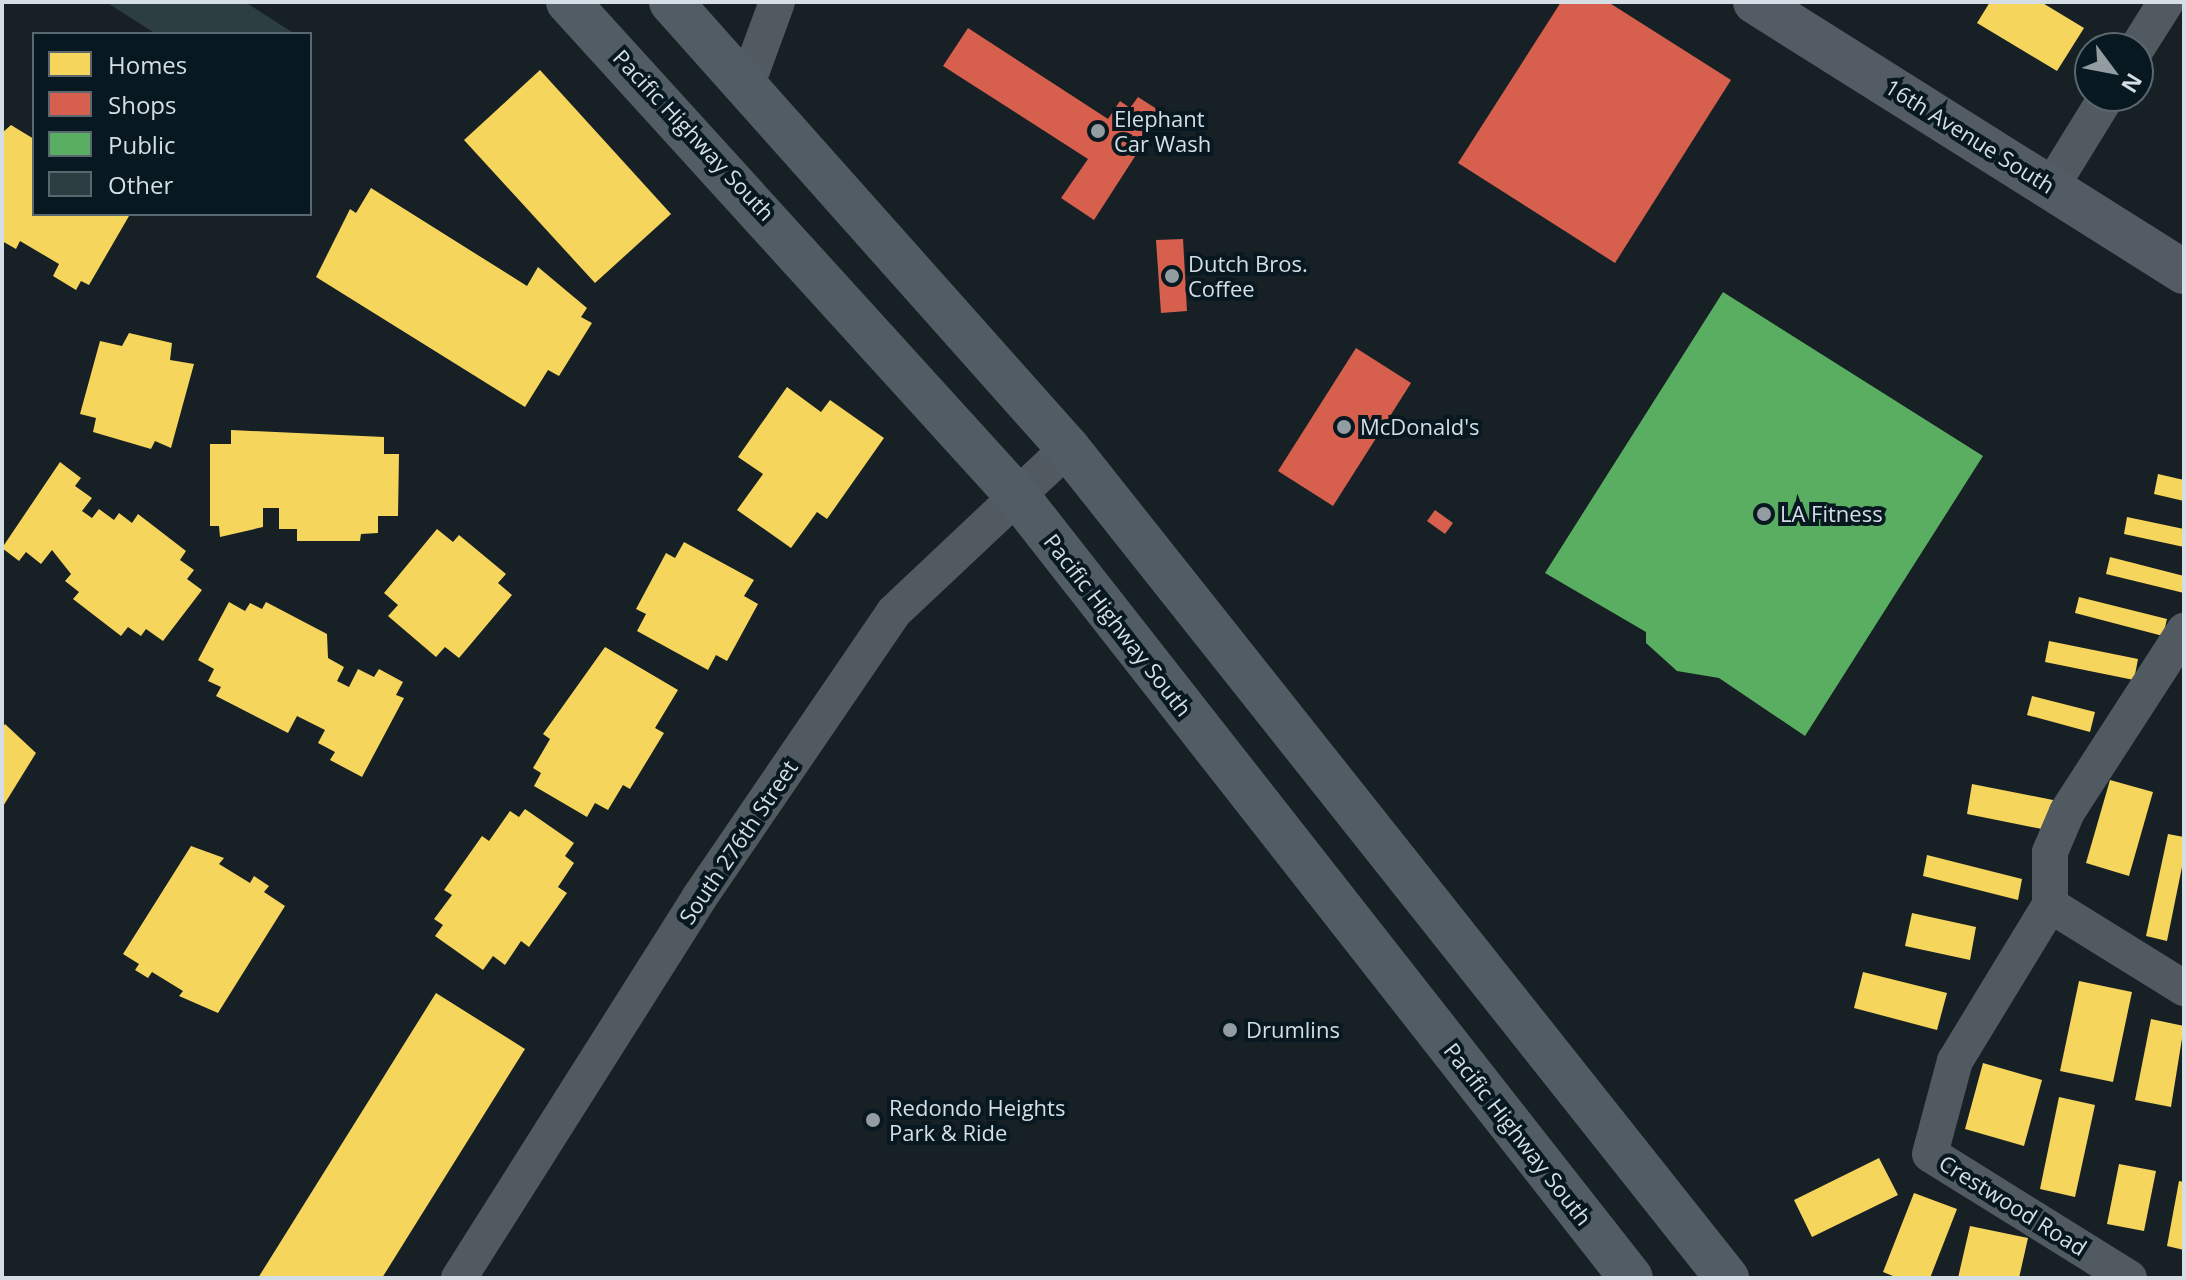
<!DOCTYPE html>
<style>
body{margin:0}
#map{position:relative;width:2186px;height:1280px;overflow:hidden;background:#172024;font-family:"Open Sans",sans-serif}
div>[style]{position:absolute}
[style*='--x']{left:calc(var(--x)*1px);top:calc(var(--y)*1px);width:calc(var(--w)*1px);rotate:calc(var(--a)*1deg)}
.homes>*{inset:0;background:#f6d55c}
.shops>*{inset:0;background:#d6604d}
.public>*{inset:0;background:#5aae61}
.building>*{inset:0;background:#2d3e42}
.minor>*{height:36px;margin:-18px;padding:0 18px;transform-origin:18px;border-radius:18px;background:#525a61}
.secondary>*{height:44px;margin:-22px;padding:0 22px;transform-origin:22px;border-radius:22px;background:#535c65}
.primary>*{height:44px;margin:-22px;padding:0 22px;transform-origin:22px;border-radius:22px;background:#515c65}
.dots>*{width:22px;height:22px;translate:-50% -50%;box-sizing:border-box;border:4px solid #081821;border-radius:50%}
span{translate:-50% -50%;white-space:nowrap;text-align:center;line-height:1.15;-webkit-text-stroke:8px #081821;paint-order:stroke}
.poi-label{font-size:22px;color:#d4dee4}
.left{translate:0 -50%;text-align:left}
.street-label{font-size:22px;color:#d4dee4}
.frame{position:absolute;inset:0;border:4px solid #d4dee4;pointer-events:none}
.legend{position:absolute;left:32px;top:32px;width:280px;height:184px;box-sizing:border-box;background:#081821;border:2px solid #5a676f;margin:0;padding:10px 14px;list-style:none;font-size:24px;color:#d4dee4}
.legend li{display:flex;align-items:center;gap:16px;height:40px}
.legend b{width:40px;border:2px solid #5a676f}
.north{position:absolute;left:2074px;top:32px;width:80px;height:80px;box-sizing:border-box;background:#081821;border:2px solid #5a676f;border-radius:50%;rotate:122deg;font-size:22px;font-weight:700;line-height:32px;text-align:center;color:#d4dee4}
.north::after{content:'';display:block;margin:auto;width:28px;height:36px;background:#929ca1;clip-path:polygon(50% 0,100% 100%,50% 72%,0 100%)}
</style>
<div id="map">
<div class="homes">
<i style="clip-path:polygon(1990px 2px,2041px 2px,2084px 28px,2057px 71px,1977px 23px)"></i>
<i style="clip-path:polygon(540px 70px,671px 214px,595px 283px,464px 140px)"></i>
<i style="clip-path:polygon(11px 125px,34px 139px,34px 214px,129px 216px,89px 285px,81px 281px,76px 290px,53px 276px,59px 264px,20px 241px,16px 249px,2px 241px,2px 133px)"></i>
<i style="clip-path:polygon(371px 188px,527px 286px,538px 267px,587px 308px,581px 317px,592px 323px,559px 376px,548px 370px,525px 407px,316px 277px,350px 209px,356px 213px)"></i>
<i style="clip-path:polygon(129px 333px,172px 343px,170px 360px,194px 364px,171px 448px,155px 441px,151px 449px,93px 432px,96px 418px,80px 414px,100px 341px,122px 346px)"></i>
<i style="clip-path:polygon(787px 387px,821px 412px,830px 400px,884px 438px,827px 519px,817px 512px,791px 548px,737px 510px,763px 474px,738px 457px)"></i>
<i style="clip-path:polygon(231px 430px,384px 437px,384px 454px,399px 454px,398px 516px,378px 516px,378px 533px,361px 534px,360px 541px,297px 541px,297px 529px,279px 529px,279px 508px,263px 508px,263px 527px,220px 537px,219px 526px,210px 526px,210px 444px,231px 444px)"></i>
<i style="clip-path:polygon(60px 462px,81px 478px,75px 486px,92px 498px,82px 511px,92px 518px,99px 509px,114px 520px,119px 513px,132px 523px,138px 514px,186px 551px,180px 560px,194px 570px,187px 579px,202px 590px,163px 641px,146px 629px,141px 636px,128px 627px,121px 636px,73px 599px,79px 592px,65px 581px,71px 574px,52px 550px,41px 564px,26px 552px,19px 561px,2px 548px)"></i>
<i style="clip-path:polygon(2158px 474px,2184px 480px,2184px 501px,2154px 494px)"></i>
<i style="clip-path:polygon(2127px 517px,2184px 529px,2184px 547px,2124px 534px)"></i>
<i style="clip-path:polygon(437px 529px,453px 542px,459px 535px,506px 574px,498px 583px,512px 595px,459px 658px,445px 647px,436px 657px,388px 616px,398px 605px,384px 593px)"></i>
<i style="clip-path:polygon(684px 542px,754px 580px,744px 596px,758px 604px,727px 661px,716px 655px,708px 670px,637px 631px,646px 614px,636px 609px,666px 553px,675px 558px)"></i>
<i style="clip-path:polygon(2110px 557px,2184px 576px,2184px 593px,2106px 574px)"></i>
<i style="clip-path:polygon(2079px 597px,2167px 619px,2163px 636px,2075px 613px)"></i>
<i style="clip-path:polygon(229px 602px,245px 611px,250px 603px,262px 609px,266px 602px,327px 634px,328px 658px,344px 667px,337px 681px,349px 687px,358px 669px,374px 677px,379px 669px,403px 682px,396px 695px,404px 698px,362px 777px,330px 760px,335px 752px,318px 743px,325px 730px,297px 716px,288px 733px,216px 696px,221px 687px,208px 681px,214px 669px,198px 660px)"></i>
<i style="clip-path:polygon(2049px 641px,2138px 659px,2134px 680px,2045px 662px)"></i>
<i style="clip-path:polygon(605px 647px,678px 690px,655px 728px,664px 733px,630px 789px,623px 785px,608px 810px,595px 803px,587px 817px,534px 786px,541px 773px,533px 768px,550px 739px,543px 734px)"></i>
<i style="clip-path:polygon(2032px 696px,2095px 712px,2090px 732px,2027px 715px)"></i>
<i style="clip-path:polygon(5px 724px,36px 753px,2px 808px,2px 729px)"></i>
<i style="clip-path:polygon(2110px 780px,2153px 792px,2129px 876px,2086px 863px)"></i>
<i style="clip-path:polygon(1972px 784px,2053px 800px,2047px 830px,1967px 814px)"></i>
<i style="clip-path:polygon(525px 809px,574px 843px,565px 856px,574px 863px,558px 887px,567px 893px,529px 947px,521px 941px,505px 965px,493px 956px,483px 970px,435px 936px,443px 925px,434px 919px,452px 895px,444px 890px,482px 836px,489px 841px,510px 811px,519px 817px)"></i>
<i style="clip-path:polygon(2168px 834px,2184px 837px,2184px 857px,2167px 941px,2146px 936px)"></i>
<i style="clip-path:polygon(191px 846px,224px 858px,219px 864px,250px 883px,254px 876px,269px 886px,264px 892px,285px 906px,218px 1013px,179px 996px,183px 991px,152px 972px,148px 978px,135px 970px,139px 964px,123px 954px)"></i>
<i style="clip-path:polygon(1927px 855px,2022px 879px,2018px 900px,1923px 876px)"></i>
<i style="clip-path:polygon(1912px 913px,1976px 927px,1970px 960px,1905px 946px)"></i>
<i style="clip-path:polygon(1863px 972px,1947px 993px,1937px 1030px,1854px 1008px)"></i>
<i style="clip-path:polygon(2079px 981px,2132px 992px,2113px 1082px,2060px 1071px)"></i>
<i style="clip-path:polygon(436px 993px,525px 1049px,382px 1278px,258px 1278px)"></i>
<i style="clip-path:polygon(2151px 1019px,2184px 1026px,2171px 1107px,2135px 1100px)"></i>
<i style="clip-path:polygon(1983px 1063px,2042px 1080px,2024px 1146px,1965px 1129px)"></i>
<i style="clip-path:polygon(2059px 1097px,2095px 1105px,2075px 1197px,2040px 1189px)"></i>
<i style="clip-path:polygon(1879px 1158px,1898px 1195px,1812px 1237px,1794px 1200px)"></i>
<i style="clip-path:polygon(2119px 1164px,2156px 1171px,2144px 1231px,2107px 1224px)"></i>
<i style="clip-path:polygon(2179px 1181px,2184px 1182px,2184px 1250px,2167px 1246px)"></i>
<i style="clip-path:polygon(1914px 1193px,1957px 1209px,1930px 1278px,1898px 1278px,1883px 1272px)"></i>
<i style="clip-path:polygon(1970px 1226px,2028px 1238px,2019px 1278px,1958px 1278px)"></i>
</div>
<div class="shops">
<i style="clip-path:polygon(1561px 2px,1608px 2px,1731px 80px,1615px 263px,1458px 163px)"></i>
<i style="clip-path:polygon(968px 28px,1108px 119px,1120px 101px,1130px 108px,1138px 97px,1163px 113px,1094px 220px,1061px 198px,1088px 159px,943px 66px)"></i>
<i style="clip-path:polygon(1183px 239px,1187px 311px,1161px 313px,1156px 240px)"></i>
<i style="clip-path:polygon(1356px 348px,1411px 383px,1333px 506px,1278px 471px)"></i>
<i style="clip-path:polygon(1435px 510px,1453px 523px,1445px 534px,1427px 521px)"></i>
</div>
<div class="public">
<i style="clip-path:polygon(1723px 292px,1983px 456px,1805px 736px,1719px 678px,1677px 671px,1646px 643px,1646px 632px,1545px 573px)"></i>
</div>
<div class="building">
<i style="clip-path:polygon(106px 2px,245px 2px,295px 34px,156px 34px)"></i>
</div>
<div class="minor">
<i style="--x:2137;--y:48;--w:54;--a:-57.8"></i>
<i style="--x:747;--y:84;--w:87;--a:-69.9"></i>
<i style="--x:2051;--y:187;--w:107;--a:-58.4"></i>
<i style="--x:2050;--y:905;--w:158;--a:31.8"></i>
<i style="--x:459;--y:1278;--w:449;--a:-57.7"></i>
<i style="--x:699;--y:898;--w:346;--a:-55.7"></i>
<i style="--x:894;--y:612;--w:239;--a:-43.3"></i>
<i style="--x:2129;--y:1278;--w:234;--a:-148.1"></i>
<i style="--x:1930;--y:1154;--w:96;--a:-75"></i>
<i style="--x:1955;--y:1061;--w:183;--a:-58.7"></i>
<i style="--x:2050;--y:905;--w:53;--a:-90"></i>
<i style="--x:2050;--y:852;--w:43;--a:-67"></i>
<i style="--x:2067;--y:812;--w:216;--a:-57.1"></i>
</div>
<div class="secondary">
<i style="--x:1755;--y:2;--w:507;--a:32.19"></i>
</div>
<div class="primary">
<i style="--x:568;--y:2;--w:670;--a:47.72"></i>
<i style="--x:1019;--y:498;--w:991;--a:51.88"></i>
<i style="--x:671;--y:2;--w:597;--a:48.33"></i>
<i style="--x:1068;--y:448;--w:1060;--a:51.55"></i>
</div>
<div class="dots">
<i style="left:1098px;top:131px;background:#929ca1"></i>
<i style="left:1172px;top:276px;background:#929ca1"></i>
<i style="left:1344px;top:427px;background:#929ca1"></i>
<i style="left:1764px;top:514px;background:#929ca1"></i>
<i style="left:1230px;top:1030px;background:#929ca1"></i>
<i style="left:873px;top:1120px;background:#929ca1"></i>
</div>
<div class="poi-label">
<span class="left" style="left:1114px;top:131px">Elephant<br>Car Wash</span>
<span class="left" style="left:1188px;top:276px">Dutch Bros.<br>Coffee</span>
<span class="left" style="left:1360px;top:427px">McDonald's</span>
<span class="left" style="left:1780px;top:514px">LA Fitness</span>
<span class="left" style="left:1246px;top:1030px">Drumlins</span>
<span class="left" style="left:889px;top:1120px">Redondo Heights<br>Park &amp; Ride</span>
</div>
<div class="street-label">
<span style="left:694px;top:135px;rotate:47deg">Pacific Highway South</span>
<span style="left:1970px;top:136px;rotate:32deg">16th Avenue South</span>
<span style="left:1118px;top:625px;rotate:52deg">Pacific Highway South</span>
<span style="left:738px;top:842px;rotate:-56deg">South 276th Street</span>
<span style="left:1518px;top:1134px;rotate:52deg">Pacific Highway South</span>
<span style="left:2013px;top:1205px;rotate:32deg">Crestwood Road</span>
</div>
<div class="frame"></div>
<ul class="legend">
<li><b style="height:22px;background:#f6d55c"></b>Homes</li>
<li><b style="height:22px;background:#d6604d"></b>Shops</li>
<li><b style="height:22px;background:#5aae61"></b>Public</li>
<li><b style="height:22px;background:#2d3e42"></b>Other</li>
</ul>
<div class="north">N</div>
</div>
